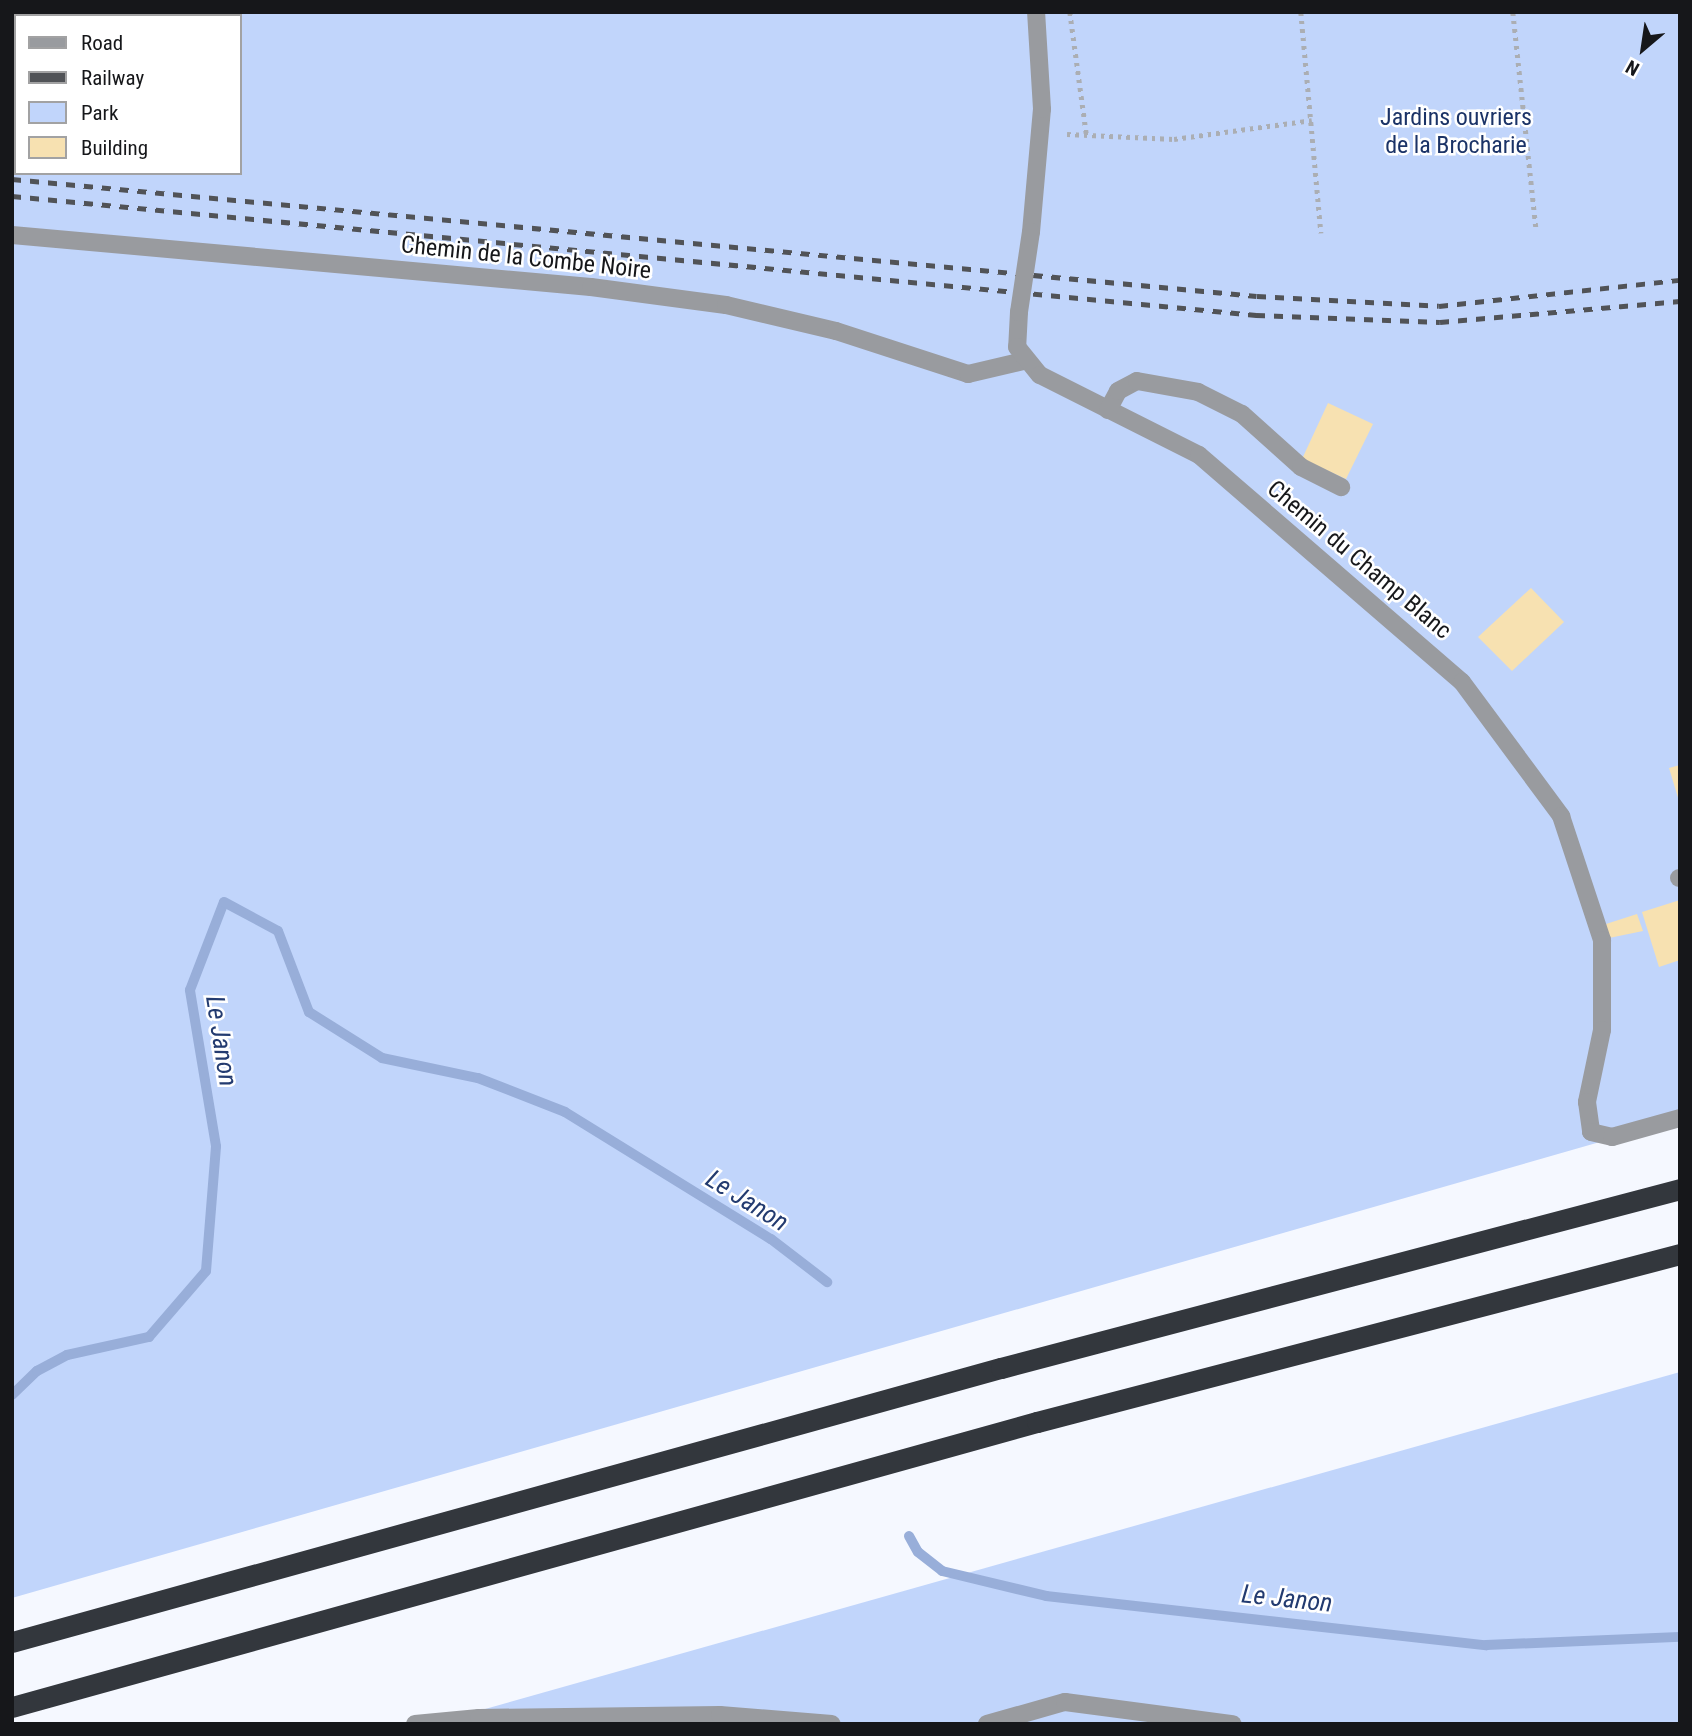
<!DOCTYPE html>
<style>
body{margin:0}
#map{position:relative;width:1692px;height:1736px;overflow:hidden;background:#f5f8ff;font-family:"Roboto Condensed",sans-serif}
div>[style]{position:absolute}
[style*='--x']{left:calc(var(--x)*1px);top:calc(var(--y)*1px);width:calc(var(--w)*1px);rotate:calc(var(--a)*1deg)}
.green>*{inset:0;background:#c1d5fb}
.stream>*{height:10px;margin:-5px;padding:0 5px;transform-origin:5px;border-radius:5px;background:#98aed9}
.building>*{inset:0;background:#f7e1b1}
.path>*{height:4.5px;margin-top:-2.25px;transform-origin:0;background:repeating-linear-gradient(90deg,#abaeb3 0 3.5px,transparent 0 8.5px)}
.minor>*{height:18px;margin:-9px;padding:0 9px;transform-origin:9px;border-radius:9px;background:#999b9f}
.highway>*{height:21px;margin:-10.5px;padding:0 10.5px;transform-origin:10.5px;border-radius:10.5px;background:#33373d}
.rail>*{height:5px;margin-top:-2.5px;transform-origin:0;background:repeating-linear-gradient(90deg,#515357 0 9px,transparent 0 18px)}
.minor-bridge>*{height:18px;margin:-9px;padding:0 9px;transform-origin:9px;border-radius:9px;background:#999b9f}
span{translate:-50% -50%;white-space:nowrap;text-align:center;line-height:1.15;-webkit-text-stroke:5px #fff;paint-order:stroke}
.park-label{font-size:24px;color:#1b3367}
.street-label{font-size:24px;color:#16171a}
.water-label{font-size:26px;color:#233b70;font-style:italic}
.frame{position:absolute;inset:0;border:14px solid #16171a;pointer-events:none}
.legend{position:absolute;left:14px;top:14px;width:228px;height:161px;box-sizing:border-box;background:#fff;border:2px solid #a2a2a3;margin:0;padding:9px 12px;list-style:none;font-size:21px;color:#16171a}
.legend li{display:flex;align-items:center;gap:14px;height:35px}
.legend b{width:35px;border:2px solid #a2a2a3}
.north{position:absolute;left:1608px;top:14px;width:70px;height:70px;-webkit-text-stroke:5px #fff;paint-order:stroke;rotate:209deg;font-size:19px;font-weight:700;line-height:28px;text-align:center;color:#16171a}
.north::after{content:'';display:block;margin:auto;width:24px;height:32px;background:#16171a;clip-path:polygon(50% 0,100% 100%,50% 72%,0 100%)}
</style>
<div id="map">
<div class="green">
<i style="clip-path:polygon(evenodd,12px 12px,1680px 12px,1680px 1119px,12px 1598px,12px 12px,16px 16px,240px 16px,240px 173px,16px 173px,16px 16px)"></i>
<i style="clip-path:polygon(1680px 1372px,1680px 1724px,432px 1724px)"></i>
</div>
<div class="stream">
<i style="--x:12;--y:1395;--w:35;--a:-44"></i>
<i style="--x:37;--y:1371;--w:34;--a:-28"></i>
<i style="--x:67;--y:1355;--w:84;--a:-12.4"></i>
<i style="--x:149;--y:1337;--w:87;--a:-49.2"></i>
<i style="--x:206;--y:1271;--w:125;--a:-85.4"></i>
<i style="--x:216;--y:1146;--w:158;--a:-99.5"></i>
<i style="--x:190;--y:990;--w:94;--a:-68.9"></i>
<i style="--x:224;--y:902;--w:61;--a:28.2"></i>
<i style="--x:278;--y:931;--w:87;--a:69.1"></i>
<i style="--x:309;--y:1012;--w:86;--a:32.2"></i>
<i style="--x:382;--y:1058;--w:98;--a:11.8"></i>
<i style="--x:478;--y:1078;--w:93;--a:21.3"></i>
<i style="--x:565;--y:1112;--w:242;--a:31.7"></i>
<i style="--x:771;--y:1239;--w:71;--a:37.5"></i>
<i style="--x:909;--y:1536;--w:18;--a:61"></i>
<i style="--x:918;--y:1552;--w:31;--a:38"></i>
<i style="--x:942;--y:1571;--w:107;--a:13.5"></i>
<i style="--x:1046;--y:1596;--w:443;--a:6.4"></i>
<i style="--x:1486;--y:1645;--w:194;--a:-2.4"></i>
</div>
<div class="building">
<i style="clip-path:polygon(1328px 403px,1373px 424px,1346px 479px,1302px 459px)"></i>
<i style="clip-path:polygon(1531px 588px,1564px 622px,1512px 671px,1478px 637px)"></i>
<i style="clip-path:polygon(1680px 765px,1680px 801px,1679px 801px,1669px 768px)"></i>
<i style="clip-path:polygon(1680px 900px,1680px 960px,1659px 967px,1642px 912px)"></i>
<i style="clip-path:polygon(1637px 914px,1643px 931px,1609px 938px,1606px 924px)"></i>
</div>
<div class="path">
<i style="--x:1070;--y:12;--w:126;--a:82.3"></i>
<i style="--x:1301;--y:12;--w:222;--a:84.8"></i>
<i style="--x:1513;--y:12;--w:217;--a:83.9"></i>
<i style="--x:1067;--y:134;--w:107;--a:2.7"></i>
<i style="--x:1174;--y:139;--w:139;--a:-7.8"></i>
</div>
<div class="minor">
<i style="--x:1031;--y:232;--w:123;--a:-84.9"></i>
<i style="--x:1042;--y:109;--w:97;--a:-93.5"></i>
<i style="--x:12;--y:235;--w:581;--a:5.13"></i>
<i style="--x:591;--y:287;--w:136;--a:7.6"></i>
<i style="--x:726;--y:305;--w:113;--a:13.3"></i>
<i style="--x:836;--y:331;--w:139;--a:18"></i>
<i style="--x:968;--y:374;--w:57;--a:-13.1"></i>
<i style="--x:1019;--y:312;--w:35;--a:93"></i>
<i style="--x:1017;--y:347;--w:36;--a:51"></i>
<i style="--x:1040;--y:375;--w:178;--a:26.7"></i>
<i style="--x:1199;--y:455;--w:347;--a:40.8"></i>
<i style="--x:1462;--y:682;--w:167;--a:53.5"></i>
<i style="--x:1561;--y:816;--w:131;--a:71.7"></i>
<i style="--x:1602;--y:940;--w:90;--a:90"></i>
<i style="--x:1602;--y:1030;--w:74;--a:101.8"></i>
<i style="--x:1587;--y:1102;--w:30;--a:82"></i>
<i style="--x:1591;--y:1132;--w:22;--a:13"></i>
<i style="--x:1612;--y:1137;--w:71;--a:-15.6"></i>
<i style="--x:1108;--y:410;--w:21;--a:-62"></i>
<i style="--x:1118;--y:391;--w:21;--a:-28"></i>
<i style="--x:1137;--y:381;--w:62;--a:10.2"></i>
<i style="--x:1198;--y:392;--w:49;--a:26.6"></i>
<i style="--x:1242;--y:414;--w:79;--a:41.9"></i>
<i style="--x:1301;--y:467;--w:45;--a:26.6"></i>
<i style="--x:1679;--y:878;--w:1;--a:0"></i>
<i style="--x:415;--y:1724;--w:64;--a:-5.4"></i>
<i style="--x:479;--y:1718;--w:241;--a:-0.7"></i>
<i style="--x:720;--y:1715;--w:112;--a:4.6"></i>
<i style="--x:987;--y:1724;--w:81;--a:-15.8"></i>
<i style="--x:1065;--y:1702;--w:169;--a:7.5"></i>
</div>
<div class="highway">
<i style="--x:12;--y:1642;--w:1026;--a:-15.49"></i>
<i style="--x:1001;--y:1368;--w:702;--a:-14.77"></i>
<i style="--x:12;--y:1707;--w:1064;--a:-15.54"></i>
<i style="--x:1037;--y:1422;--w:665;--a:-14.64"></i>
</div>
<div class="rail">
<i style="--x:12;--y:179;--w:1250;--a:5.37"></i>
<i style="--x:1257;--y:296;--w:182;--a:3.1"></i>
<i style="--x:1439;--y:306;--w:242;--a:-6.2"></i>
<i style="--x:12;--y:196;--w:1250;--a:5.46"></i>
<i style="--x:1256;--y:315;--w:184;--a:2.2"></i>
<i style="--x:1440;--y:322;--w:241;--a:-5"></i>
</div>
<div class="minor-bridge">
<i style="--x:1019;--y:312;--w:81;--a:-81.5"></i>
</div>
<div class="park-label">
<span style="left:1456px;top:132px">Jardins ouvriers<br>de la Brocharie</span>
</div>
<div class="street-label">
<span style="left:526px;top:258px;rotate:6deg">Chemin de la Combe Noire</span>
<span style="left:1359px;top:560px;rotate:40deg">Chemin du Champ Blanc</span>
</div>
<div class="water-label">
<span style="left:221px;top:1041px;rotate:81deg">Le Janon</span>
<span style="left:747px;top:1201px;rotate:32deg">Le Janon</span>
<span style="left:1287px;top:1599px;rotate:6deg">Le Janon</span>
</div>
<div class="frame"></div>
<ul class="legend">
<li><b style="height:9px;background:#999b9f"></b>Road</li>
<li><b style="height:9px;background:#515357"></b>Railway</li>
<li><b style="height:19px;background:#c1d5fb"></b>Park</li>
<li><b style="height:19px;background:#f7e1b1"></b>Building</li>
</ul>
<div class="north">N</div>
</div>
